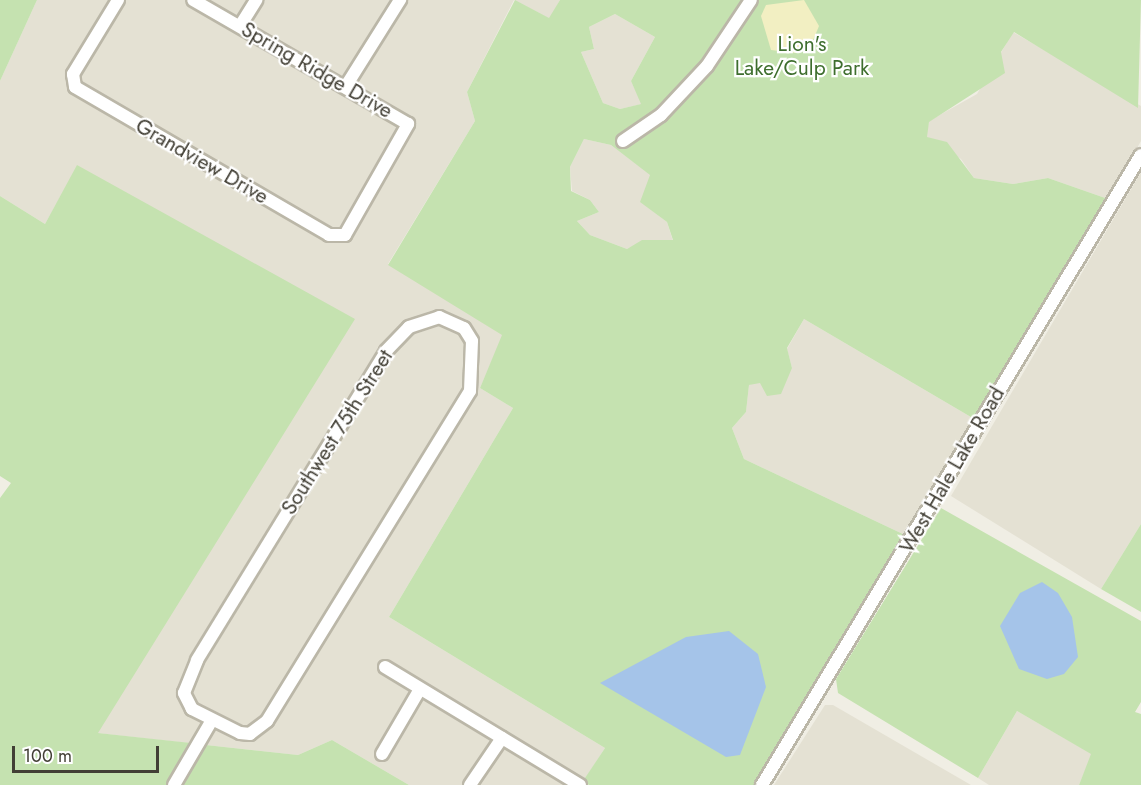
<!DOCTYPE html>
<style>
body{margin:0}
#map{position:relative;width:1141px;height:785px;overflow:hidden;background:#f0eee4;font-family:Jost,sans-serif}
div>[style]{position:absolute}
[style*='--x']{left:calc(var(--x)*1px);top:calc(var(--y)*1px);width:calc(var(--w)*1px);rotate:calc(var(--a)*1deg)}
.residential>*{inset:0;background:#e4e1d3}
.green>*{inset:0;background:#c5e2b0}
.sand>*{inset:0;background:#f2efc2}
.water>*{inset:0;background:#a5c4e9}
.roads{filter:drop-shadow(2px 0 #bbb7a8) drop-shadow(-2px 0 #bbb7a8) drop-shadow(0 2px #bbb7a8) drop-shadow(0 -2px #bbb7a8)}
.minor>*{height:12px;margin:-6px;padding:0 6px;transform-origin:6px;border-radius:6px;background:#fff}
span{translate:-50% -50%;white-space:nowrap;text-align:center;line-height:1.15;-webkit-text-stroke:4.5px #fff;paint-order:stroke}
.park-label{font-size:21px;color:#3e6e2e}
.street-label{font-size:21px;color:#423f35}
.scale{position:absolute;left:12px;top:746px;width:147px;height:27px;box-sizing:border-box;border:3px solid #423f35;border-top:0;padding-left:8px;font-size:18px;line-height:21px;white-space:nowrap;color:#423f35;-webkit-text-stroke:4px #fff;paint-order:stroke}
</style>
<div id="map">
<div class="residential">
<i style="clip-path:polygon(37px 0,560px 0,550px 19px,514px 0,467px 92px,475px 121px,388px 264px,503px 335px,480px 388px,513px 408px,389px 617px,605px 748px,581px 785px,409px 785px,332px 740px,298px 755px,97px 733px,78px 165px,45px 224px,0 196px,0 81px)"></i>
<i style="clip-path:polygon(615px 14px,655px 37px,631px 81px,642px 104px,620px 109px,603px 103px,581px 52px,594px 49px,589px 27px)"></i>
<i style="clip-path:polygon(1013px 32px,1141px 106px,1141px 141px,1108px 199px,1048px 178px,1013px 184px,974px 178px,961px 159px,926px 137px,929px 121px,977px 94px)"></i>
<i style="clip-path:polygon(584px 139px,611px 145px,651px 175px,641px 202px,667px 222px,673px 241px,646px 240px,627px 249px,590px 235px,577px 221px,599px 212px,590px 200px,572px 191px,570px 167px)"></i>
<i style="clip-path:polygon(1141px 172px,1141px 524px,1101px 589px,951px 496px)"></i>
<i style="clip-path:polygon(804px 319px,976px 420px,905px 535px,744px 459px,732px 428px,746px 412px,749px 385px,792px 368px,787px 349px)"></i>
<i style="clip-path:polygon(825px 705px,833px 705px,971px 785px,774px 785px)"></i>
<i style="clip-path:polygon(1017px 711px,1092px 754px,1079px 785px,989px 785px,978px 778px)"></i>
</div>
<div class="green">
<i style="clip-path:polygon(0 0,37px 0,0 81px)"></i>
<i style="clip-path:polygon(evenodd,515px 0,549px 18px,560px 0,1141px 0,1138px 108px,1014px 32px,1001px 52px,1005px 73px,929px 122px,927px 137px,947px 142px,974px 178px,1013px 184px,1048px 178px,1108px 199px,976px 420px,804px 319px,787px 348px,792px 368px,781px 394px,767px 396px,760px 383px,749px 385px,746px 412px,732px 428px,744px 459px,905px 535px,758px 785px,589px 785px,583px 781px,605px 748px,389px 617px,513px 408px,480px 388px,502px 335px,388px 265px,475px 121px,467px 92px,515px 0,615px 14px,655px 37px,631px 81px,641px 104px,620px 109px,603px 103px,581px 52px,594px 49px,589px 27px,615px 14px,515px 0,584px 139px,611px 145px,650px 175px,640px 202px,667px 222px,673px 240px,642px 240px,627px 249px,590px 235px,577px 221px,599px 212px,590px 200px,571px 191px,570px 167px,584px 139px)"></i>
<i style="clip-path:polygon(77px 165px,355px 319px,98px 733px,191px 743px,167px 785px,0 785px,0 498px,11px 483px,0 476px,0 196px,45px 224px)"></i>
<i style="clip-path:polygon(941px 508px,1141px 621px,1141px 702px,1135px 712px,1141px 714px,1141px 785px,1079px 785px,1091px 754px,1017px 711px,978px 778px,838px 693px,836px 679px)"></i>
<i style="clip-path:polygon(1141px 524px,1141px 612px,1101px 589px)"></i>
<i style="clip-path:polygon(332px 740px,409px 785px,181px 785px,206px 745px,298px 755px)"></i>
</div>
<div class="sand">
<i style="clip-path:polygon(804px 0,819px 26px,811px 45px,795px 53px,771px 50px,761px 16px,766px 5px)"></i>
</div>
<div class="water">
<i style="clip-path:polygon(1042px 582px,1058px 593px,1072px 617px,1078px 657px,1064px 674px,1047px 679px,1019px 669px,1000px 626px,1020px 593px)"></i>
<i style="clip-path:polygon(729px 631px,758px 654px,766px 687px,740px 755px,726px 757px,600px 683px,686px 637px)"></i>
</div>
<div class="roads">
<div class="minor">
<i style="--x:118;--y:0;--w:87;--a:121.3"></i>
<i style="--x:73;--y:74;--w:13;--a:81"></i>
<i style="--x:75;--y:87;--w:294;--a:30.2"></i>
<i style="--x:329;--y:235;--w:16;--a:0"></i>
<i style="--x:345;--y:235;--w:128;--a:-60.4"></i>
<i style="--x:408;--y:124;--w:248;--a:-150"></i>
<i style="--x:240;--y:26;--w:31;--a:-58"></i>
<i style="--x:346;--y:86;--w:102;--a:-57.9"></i>
<i style="--x:623;--y:141;--w:46;--a:-34.4"></i>
<i style="--x:661;--y:115;--w:67;--a:-46.8"></i>
<i style="--x:707;--y:66;--w:79;--a:-56.3"></i>
<i style="--x:439;--y:317;--w:27;--a:24"></i>
<i style="--x:464;--y:328;--w:15;--a:58"></i>
<i style="--x:472;--y:341;--w:50;--a:92.3"></i>
<i style="--x:470;--y:391;--w:387;--a:121.6"></i>
<i style="--x:267;--y:721;--w:21;--a:143"></i>
<i style="--x:250;--y:734;--w:10;--a:-174"></i>
<i style="--x:240;--y:733;--w:54;--a:-153.4"></i>
<i style="--x:192;--y:709;--w:18;--a:-117"></i>
<i style="--x:184;--y:693;--w:35;--a:-68"></i>
<i style="--x:197;--y:660;--w:362;--a:-58.5"></i>
<i style="--x:386;--y:351;--w:33;--a:-46"></i>
<i style="--x:409;--y:327;--w:32;--a:-18"></i>
<i style="--x:385;--y:667;--w:228;--a:31.2"></i>
<i style="--x:382;--y:754;--w:75;--a:-59.7"></i>
<i style="--x:174;--y:785;--w:75;--a:-59.7"></i>
<i style="--x:470;--y:785;--w:57;--a:-55.8"></i>
<i style="--x:762;--y:785;--w:735;--a:-58.97"></i>
</div>
</div>
<div class="park-label">
<span style="left:802px;top:56px">Lion's<br>Lake/Culp Park</span>
</div>
<div class="street-label">
<span style="left:317px;top:70px;rotate:30deg">Spring Ridge Drive</span>
<span style="left:202px;top:161px;rotate:30deg">Grandview Drive</span>
<span style="left:337px;top:432px;rotate:-58deg">Southwest 75th Street</span>
<span style="left:952px;top:470px;rotate:-60deg">West Hale Lake Road</span>
</div>
<div class="scale">100 m</div>
</div>
